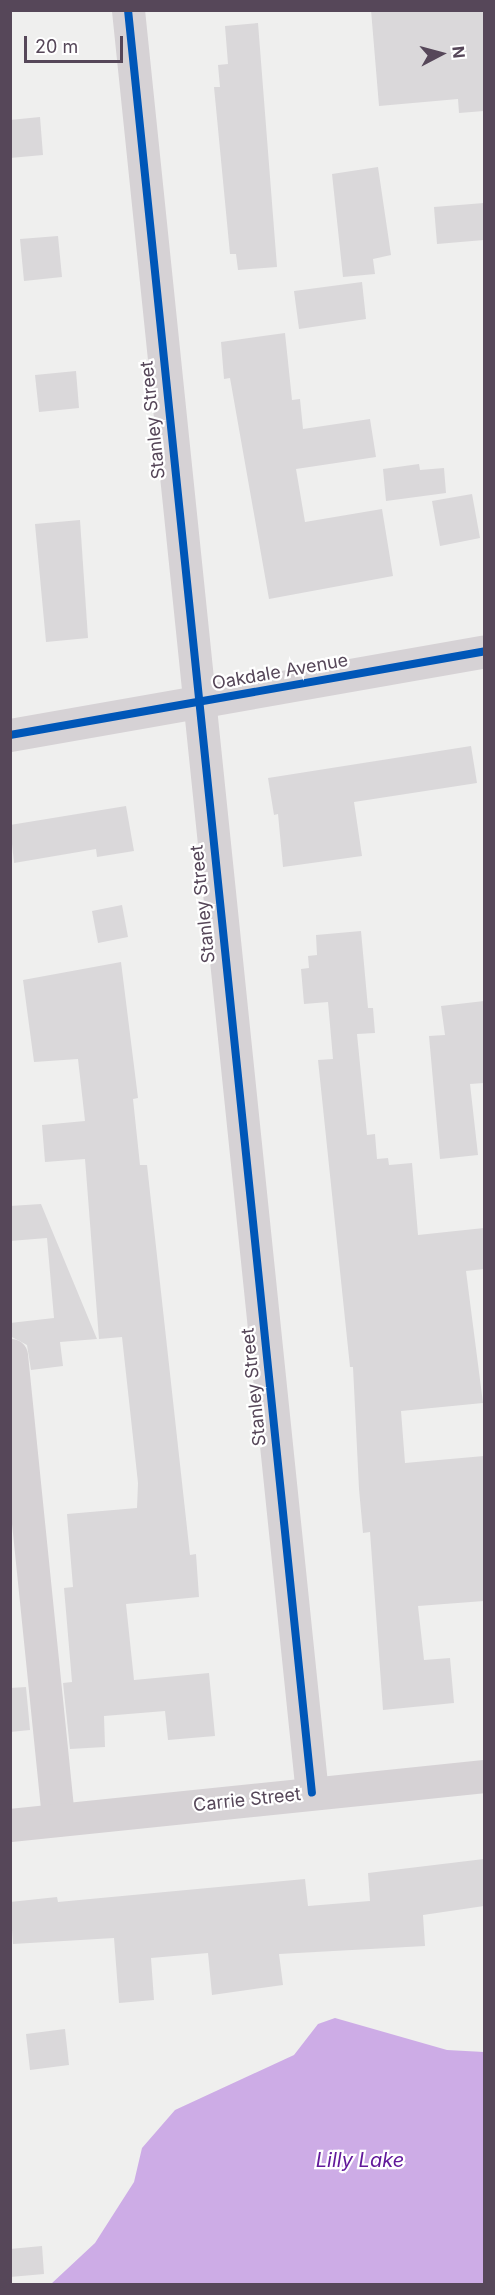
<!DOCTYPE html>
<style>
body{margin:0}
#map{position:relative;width:495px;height:2295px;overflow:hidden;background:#efefee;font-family:Inter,sans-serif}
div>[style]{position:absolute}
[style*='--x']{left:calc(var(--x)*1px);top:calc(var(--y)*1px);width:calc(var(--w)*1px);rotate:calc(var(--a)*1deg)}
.water>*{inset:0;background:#cdace6}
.building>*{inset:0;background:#dad8da}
.minor>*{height:33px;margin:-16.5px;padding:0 16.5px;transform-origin:16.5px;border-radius:16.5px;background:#d6d2d5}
.cycleway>*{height:8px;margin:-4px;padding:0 4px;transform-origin:4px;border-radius:4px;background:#0057b8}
span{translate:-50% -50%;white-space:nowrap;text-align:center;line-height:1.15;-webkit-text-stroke:4.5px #fff;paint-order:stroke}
.street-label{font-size:18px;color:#564759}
.water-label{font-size:20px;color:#62199a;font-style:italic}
.frame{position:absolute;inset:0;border:12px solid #564759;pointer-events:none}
.north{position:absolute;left:411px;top:24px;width:60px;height:60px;-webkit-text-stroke:4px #fff;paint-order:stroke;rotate:84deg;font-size:16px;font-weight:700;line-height:24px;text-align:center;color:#564759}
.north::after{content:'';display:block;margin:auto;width:21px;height:27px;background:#564759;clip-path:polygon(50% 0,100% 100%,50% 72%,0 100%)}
.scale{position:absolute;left:24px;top:36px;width:99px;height:27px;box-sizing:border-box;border:3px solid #564759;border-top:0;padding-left:8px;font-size:18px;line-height:21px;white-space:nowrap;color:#564759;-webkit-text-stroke:4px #fff;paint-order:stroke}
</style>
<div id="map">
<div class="water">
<i style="clip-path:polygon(335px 2018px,447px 2050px,484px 2052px,484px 2284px,51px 2284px,95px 2243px,134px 2182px,142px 2148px,175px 2110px,294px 2055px,318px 2024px)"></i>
</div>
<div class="building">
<i style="clip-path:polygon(371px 10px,484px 10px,484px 111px,459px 113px,458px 99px,379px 106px)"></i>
<i style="clip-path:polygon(258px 23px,277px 267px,238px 270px,236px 254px,230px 254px,214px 87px,220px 87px,218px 65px,228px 64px,225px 26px)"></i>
<i style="clip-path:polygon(40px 117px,43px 155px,10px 158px,10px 120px)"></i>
<i style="clip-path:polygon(378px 167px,391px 255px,373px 259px,375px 274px,343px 277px,332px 174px)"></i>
<i style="clip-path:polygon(484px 203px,484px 240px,437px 244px,434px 207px)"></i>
<i style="clip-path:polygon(58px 236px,62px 277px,24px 281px,20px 239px)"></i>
<i style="clip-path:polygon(362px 282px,366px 319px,299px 329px,294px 291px)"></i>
<i style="clip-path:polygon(285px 333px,292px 400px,300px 399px,303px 429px,370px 419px,376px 457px,296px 469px,305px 522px,382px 509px,393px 576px,269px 599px,230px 378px,224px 379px,221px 342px)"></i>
<i style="clip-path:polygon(76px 371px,79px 408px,39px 412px,35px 375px)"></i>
<i style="clip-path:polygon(419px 464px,420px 470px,444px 468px,446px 493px,386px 501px,383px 469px)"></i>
<i style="clip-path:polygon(472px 494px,480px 538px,440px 546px,432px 501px)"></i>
<i style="clip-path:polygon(80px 520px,88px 638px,46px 642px,35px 524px)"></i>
<i style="clip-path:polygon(471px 746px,477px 783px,354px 802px,362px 856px,283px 867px,278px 814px,274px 815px,268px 778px)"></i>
<i style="clip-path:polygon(126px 806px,134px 851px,97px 857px,96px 849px,14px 863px,10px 825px)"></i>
<i style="clip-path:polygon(122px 905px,128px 937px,98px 943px,92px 911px)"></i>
<i style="clip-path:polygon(361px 931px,368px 1008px,373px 1008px,375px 1033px,357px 1034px,367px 1135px,375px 1134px,377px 1159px,388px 1158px,389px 1165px,412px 1163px,418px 1235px,484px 1228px,484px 1269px,466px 1271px,483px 1403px,401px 1411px,405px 1463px,484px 1456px,484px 1601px,418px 1606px,424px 1660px,450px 1658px,454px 1703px,383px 1710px,370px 1532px,363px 1533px,359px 1489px,353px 1367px,350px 1367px,318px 1060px,333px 1059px,328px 1002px,304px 1004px,301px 969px,309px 968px,308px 956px,317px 955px,316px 935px)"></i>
<i style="clip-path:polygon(121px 962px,138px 1098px,133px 1099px,140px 1165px,147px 1165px,190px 1555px,196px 1554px,199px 1597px,126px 1604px,134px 1680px,209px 1673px,215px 1736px,168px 1740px,165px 1711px,104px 1716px,105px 1747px,70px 1749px,63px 1683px,72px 1682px,64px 1588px,73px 1587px,67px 1514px,137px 1508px,138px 1483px,122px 1337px,99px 1339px,85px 1159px,45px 1162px,42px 1125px,85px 1121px,78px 1059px,34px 1062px,23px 980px)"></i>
<i style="clip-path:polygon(484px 1001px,484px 1083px,470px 1084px,478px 1155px,440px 1159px,429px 1036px,445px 1035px,441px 1006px)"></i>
<i style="clip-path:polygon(41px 1204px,97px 1339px,60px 1342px,63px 1366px,31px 1370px,27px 1345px,10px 1336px,10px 1323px,54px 1318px,47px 1238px,10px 1241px,10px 1206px)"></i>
<i style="clip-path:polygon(26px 1687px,30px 1730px,10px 1732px,10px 1688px)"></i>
<i style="clip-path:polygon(484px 1859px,484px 1906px,423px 1915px,425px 1946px,279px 1954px,283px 1985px,212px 1995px,208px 1953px,151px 1958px,154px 2000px,119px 2003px,114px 1938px,13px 1944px,10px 1902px,57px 1897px,58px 1902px,305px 1879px,308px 1906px,370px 1901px,368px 1873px)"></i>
<i style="clip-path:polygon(65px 2029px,69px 2065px,30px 2070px,26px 2034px)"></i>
<i style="clip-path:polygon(42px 2246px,44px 2274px,10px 2277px,10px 2249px)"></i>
</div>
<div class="minor">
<i style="--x:128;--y:10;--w:1792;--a:84.11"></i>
<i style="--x:10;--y:735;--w:481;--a:-10"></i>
<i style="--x:11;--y:1355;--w:467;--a:84.2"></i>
<i style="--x:10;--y:1825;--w:477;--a:-5.9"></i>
</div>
<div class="cycleway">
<i style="--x:128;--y:10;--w:1792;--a:84.11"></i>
<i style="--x:10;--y:735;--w:481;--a:-10"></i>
</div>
<div class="street-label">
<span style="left:153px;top:420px;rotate:-96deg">Stanley Street</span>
<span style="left:280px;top:672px;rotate:-10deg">Oakdale Avenue</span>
<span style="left:203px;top:904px;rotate:-96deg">Stanley Street</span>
<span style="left:254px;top:1387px;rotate:-96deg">Stanley Street</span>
<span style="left:247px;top:1800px;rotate:-6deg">Carrie Street</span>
</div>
<div class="water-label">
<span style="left:360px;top:2160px">Lilly Lake</span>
</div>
<div class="frame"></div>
<div class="north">N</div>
<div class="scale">20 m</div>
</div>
